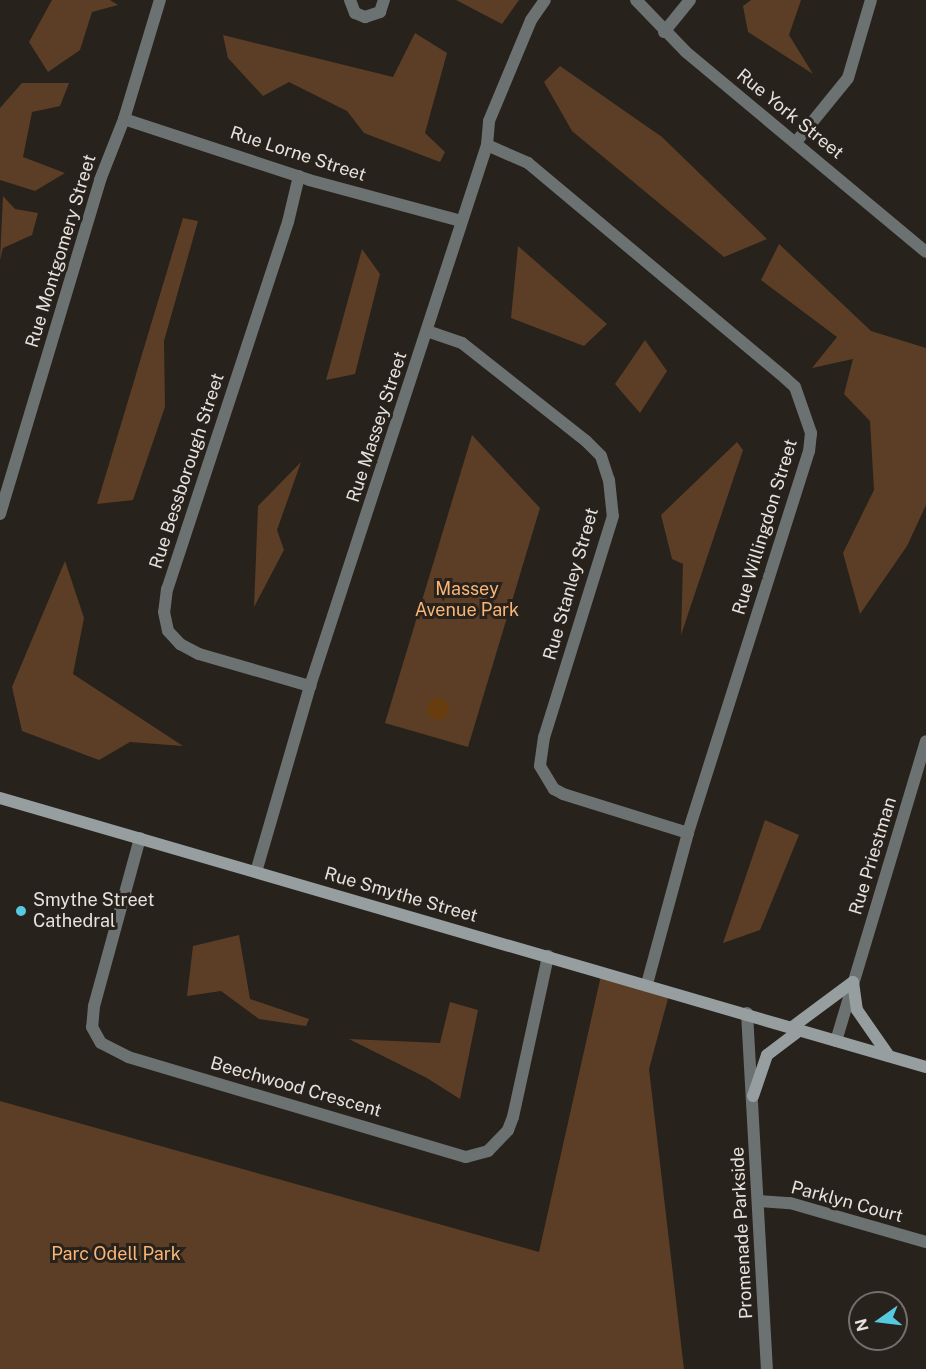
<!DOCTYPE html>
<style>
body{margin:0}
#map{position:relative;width:926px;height:1369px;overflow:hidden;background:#28221c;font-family:"Public Sans",sans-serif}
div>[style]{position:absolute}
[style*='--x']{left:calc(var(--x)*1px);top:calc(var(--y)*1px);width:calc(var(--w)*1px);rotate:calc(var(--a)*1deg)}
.green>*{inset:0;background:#5b3e25}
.water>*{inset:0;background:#673d10}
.round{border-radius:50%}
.minor>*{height:12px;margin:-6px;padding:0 6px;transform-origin:6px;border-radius:6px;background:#6c7172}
.tertiary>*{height:12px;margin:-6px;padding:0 6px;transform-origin:6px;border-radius:6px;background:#6c7172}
.secondary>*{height:12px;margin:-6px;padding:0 6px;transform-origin:6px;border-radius:6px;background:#969ea0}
.dots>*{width:16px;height:16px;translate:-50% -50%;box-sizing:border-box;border:3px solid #28221c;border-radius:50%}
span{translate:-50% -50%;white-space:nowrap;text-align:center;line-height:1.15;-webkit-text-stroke:6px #28221c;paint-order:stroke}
.street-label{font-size:18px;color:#e6e2de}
.park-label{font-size:18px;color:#f9b577}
.poi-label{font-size:18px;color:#e6e2de}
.left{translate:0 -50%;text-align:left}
.north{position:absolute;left:848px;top:1291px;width:60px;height:60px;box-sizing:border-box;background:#28221c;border:2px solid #746f6a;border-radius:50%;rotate:256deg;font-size:16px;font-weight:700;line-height:24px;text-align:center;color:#e6e2de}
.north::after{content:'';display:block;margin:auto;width:21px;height:27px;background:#56c9e1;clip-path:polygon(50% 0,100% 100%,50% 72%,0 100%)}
</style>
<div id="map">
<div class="green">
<i style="clip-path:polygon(52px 0,110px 0,118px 5px,92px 12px,80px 50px,48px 72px,29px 42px)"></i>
<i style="clip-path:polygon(456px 0,519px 0,502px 24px)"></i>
<i style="clip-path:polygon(751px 0,801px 0,789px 35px,813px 74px,748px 32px,743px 6px)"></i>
<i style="clip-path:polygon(415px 33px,447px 53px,425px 133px,445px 152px,440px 162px,364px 133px,347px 111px,289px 82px,263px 96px,228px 58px,223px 35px,393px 77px)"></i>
<i style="clip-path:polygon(560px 66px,662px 137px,767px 239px,724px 257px,572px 131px,544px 82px)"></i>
<i style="clip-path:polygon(22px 83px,69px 83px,60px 106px,32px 112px,23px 157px,65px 173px,35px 191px,0 180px,0 108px)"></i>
<i style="clip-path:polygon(3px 196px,15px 209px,38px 213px,32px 235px,3px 248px,0 260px)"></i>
<i style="clip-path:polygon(183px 218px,198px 221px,164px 341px,165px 407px,133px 500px,97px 504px)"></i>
<i style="clip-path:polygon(779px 244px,871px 331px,926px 348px,926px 505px,907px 546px,860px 614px,843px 553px,874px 490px,870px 421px,844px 394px,853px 359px,812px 368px,837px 337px,761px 280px)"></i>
<i style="clip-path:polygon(518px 246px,607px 324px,584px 346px,511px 318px)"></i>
<i style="clip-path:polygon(362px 249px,380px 274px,355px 374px,326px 380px)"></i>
<i style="clip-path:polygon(645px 340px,667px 371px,640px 413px,615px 384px)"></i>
<i style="clip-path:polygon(472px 435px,540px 508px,468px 747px,385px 723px)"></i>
<i style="clip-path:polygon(737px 442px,743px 450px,681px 635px,683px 564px,672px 559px,661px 515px)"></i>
<i style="clip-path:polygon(301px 462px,277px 530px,284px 550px,254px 607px,258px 506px)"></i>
<i style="clip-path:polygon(65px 561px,84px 618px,73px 674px,183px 746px,130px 742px,99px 760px,22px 731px,12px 687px)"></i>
<i style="clip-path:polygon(765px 820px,799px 835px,760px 930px,723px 943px)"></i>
<i style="clip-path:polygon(239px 935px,250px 999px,309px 1019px,306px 1026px,259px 1019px,221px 991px,187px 996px,193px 946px)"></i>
<i style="clip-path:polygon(602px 971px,670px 991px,649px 1069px,684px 1369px,0 1369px,0 1101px,539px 1252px)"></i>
<i style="clip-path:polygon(450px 1002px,478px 1010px,460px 1099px,427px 1078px,349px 1039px,440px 1043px)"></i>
</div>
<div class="water">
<i class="round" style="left:427px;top:698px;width:22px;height:22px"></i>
</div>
<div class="minor">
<i style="--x:350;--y:0;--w:14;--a:69"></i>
<i style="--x:355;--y:13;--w:11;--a:22"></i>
<i style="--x:365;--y:17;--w:16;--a:-18"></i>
<i style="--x:380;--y:12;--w:13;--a:-72"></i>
<i style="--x:664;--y:32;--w:41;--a:-50.9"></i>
<i style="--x:124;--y:119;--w:195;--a:18.2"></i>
<i style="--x:309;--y:180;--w:157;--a:15.1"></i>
<i style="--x:796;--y:142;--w:82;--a:-50.9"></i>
<i style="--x:848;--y:78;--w:81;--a:-73.6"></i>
<i style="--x:487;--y:145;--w:45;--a:23.7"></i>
<i style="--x:528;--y:163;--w:335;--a:39.9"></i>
<i style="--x:785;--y:378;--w:13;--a:42"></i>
<i style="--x:795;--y:387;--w:49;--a:70.8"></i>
<i style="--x:811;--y:433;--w:18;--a:96"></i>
<i style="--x:809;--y:451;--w:401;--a:107.6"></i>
<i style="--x:688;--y:833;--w:156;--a:105.2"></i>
<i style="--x:299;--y:176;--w:47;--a:103.4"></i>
<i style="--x:288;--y:222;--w:386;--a:108.2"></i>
<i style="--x:167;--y:589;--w:23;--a:97"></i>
<i style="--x:164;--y:612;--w:19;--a:78"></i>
<i style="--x:168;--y:631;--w:18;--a:47"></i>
<i style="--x:180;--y:644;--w:21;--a:28"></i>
<i style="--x:199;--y:654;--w:116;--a:16.1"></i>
<i style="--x:427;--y:331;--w:37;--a:19"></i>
<i style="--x:462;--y:343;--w:158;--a:38.3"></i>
<i style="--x:586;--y:441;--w:21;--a:45"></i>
<i style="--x:601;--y:456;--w:25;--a:72"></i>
<i style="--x:609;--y:480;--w:36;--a:84"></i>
<i style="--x:613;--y:516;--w:232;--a:107.3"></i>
<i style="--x:544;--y:737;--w:29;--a:98"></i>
<i style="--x:540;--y:766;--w:27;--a:59"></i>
<i style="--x:554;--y:789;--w:10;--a:29"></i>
<i style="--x:563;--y:794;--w:131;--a:17.3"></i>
<i style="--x:140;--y:838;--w:174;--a:105.3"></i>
<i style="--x:94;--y:1006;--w:21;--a:95"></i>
<i style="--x:92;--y:1027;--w:18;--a:61"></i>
<i style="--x:101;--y:1043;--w:30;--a:27"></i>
<i style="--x:128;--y:1057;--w:352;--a:16.5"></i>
<i style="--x:466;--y:1157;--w:23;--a:-15"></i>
<i style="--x:488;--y:1151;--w:29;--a:-46"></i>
<i style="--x:508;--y:1130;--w:14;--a:-69"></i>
<i style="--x:513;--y:1117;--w:165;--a:-77.7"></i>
<i style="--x:256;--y:872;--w:194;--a:-73.8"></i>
<i style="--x:310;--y:686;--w:569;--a:-71.88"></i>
<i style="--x:487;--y:145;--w:24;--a:-85"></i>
<i style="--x:489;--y:121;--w:109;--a:-67.4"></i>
<i style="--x:531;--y:20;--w:24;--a:-55"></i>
<i style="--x:747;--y:1013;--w:357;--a:86.8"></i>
<i style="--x:759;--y:1201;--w:31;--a:4"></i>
<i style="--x:790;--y:1203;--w:141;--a:16"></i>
</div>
<div class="tertiary">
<i style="--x:636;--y:0;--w:72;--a:46.1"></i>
<i style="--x:686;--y:52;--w:312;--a:39.8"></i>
<i style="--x:0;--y:514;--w:349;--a:-73.3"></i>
<i style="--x:100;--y:180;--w:66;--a:-68.5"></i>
<i style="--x:124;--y:119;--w:124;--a:-73.2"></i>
<i style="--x:836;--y:1041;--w:313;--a:-73.3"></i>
</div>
<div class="secondary">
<i style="--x:0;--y:798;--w:964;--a:16.2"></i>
<i style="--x:791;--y:1028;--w:77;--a:-36.6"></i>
<i style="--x:853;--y:982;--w:28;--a:82"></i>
<i style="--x:857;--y:1010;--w:56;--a:55.2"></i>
<i style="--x:753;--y:1096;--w:43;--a:-71.1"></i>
<i style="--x:767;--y:1055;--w:41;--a:-37.1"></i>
</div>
<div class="dots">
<i style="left:21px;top:911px;background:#56c9e1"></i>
</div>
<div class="street-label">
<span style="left:790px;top:114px;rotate:39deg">Rue York Street</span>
<span style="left:298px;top:154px;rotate:18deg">Rue Lorne Street</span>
<span style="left:61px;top:251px;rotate:-73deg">Rue Montgomery Street</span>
<span style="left:377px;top:427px;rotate:-72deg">Rue Massey Street</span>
<span style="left:187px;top:471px;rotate:-72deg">Rue Bessborough Street</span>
<span style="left:765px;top:527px;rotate:-73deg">Rue Willingdon Street</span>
<span style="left:571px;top:584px;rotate:-74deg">Rue Stanley Street</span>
<span style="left:873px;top:856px;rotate:-73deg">Rue Priestman</span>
<span style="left:401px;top:895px;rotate:16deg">Rue Smythe Street</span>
<span style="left:296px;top:1087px;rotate:16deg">Beechwood Crescent</span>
<span style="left:847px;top:1202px;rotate:15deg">Parklyn Court</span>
<span style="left:742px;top:1233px;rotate:-93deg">Promenade Parkside</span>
</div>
<div class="park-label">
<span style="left:467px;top:600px">Massey<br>Avenue Park</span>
<span style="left:116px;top:1254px">Parc Odell Park</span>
</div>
<div class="poi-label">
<span class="left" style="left:33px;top:911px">Smythe Street<br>Cathedral</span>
</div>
<div class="north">N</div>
</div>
